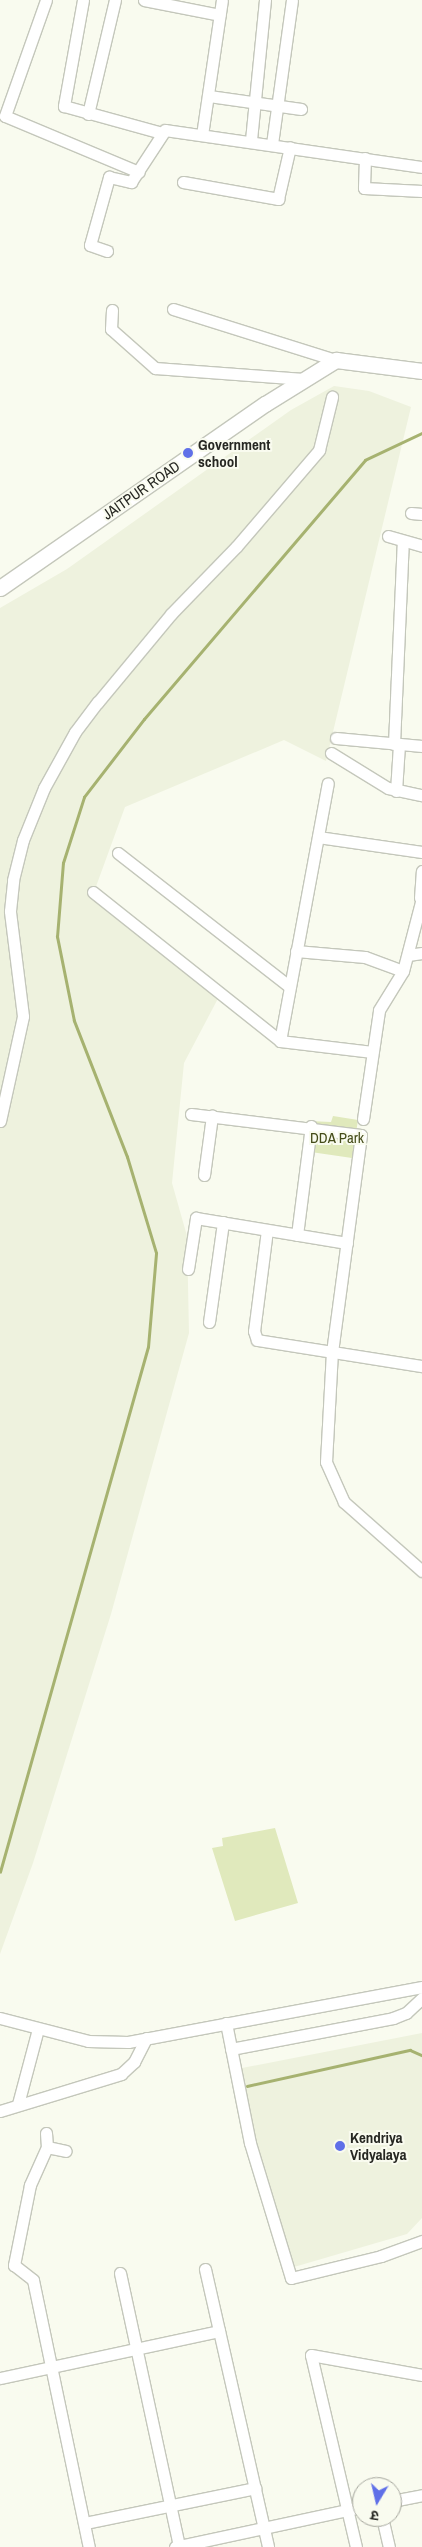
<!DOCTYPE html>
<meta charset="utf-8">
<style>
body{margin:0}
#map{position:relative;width:422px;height:2547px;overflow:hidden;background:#f9fbef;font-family:"Archivo Narrow","Noto Sans Devanagari",sans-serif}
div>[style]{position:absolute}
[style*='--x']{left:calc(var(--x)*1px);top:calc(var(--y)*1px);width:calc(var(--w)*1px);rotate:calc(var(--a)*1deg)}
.built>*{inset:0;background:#eef2de}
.green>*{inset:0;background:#e0e9bc}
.stream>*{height:2.5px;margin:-1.25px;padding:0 1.25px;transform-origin:1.25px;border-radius:1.25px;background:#a6b270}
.roads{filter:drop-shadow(1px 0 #c4c7bb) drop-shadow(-1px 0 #c4c7bb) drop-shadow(0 1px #c4c7bb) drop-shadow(0 -1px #c4c7bb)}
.street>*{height:11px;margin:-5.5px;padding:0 5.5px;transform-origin:5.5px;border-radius:5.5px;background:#fff}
.secondary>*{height:15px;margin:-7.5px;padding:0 7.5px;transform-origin:7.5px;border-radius:7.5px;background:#fff}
.dots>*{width:14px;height:14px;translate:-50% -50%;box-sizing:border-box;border:2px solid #f9fbef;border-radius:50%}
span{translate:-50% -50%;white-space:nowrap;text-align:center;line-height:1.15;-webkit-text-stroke:4px #f9fbef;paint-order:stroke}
.poi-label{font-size:15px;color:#262722;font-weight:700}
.left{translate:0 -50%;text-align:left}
.street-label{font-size:15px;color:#262722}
.park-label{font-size:15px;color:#454c1a}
.north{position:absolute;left:352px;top:2477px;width:50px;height:50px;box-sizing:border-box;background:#f9fbef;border:1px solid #a5a69d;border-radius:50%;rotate:189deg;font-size:14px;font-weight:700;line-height:20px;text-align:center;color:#262722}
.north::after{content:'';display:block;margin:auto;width:18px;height:22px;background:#6070e8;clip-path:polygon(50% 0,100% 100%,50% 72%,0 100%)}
</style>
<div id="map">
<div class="built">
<i style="clip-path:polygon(334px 386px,369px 391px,411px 407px,326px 761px,284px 740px,125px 807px,94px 892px,223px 989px,184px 1063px,172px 1183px,187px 1236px,189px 1333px,111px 1614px,33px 1863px,0 1954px,0 608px,67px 569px,291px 410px)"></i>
<i style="clip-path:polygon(422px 2033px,422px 2218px,407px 2234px,294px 2267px,247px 2113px,242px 2068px)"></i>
</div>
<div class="green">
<i style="clip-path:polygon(333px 1116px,358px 1120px,352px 1158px,304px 1151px,309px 1121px,331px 1122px)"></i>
<i style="clip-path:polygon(275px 1828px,298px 1903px,235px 1921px,212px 1848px,223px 1846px,222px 1838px)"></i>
</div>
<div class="stream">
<i style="--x:0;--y:1872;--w:545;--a:-74.26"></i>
<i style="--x:148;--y:1347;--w:94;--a:-85.1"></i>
<i style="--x:156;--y:1253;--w:100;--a:-106.8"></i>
<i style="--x:127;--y:1157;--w:146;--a:-111.3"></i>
<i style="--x:74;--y:1021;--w:86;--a:-101.4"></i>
<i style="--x:57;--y:937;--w:74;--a:-85.4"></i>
<i style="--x:63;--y:863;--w:69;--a:-72.3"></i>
<i style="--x:84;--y:797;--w:98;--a:-52.4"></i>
<i style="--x:144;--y:719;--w:340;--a:-49.5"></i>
<i style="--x:365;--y:460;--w:63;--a:-25.3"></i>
<i style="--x:247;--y:2086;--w:167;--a:-12.5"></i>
<i style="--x:410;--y:2050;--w:13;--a:23"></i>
</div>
<div class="roads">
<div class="street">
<i style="--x:46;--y:0;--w:123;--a:109.5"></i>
<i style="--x:5;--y:116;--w:145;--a:22.7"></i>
<i style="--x:83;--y:0;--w:108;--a:100.2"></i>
<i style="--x:64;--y:106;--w:102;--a:15.4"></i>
<i style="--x:144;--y:0;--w:77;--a:11.2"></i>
<i style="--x:209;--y:96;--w:93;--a:8"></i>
<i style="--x:88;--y:114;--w:117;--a:-76.7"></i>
<i style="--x:202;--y:135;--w:136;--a:-81.6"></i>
<i style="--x:251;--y:140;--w:141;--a:-84.3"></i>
<i style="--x:272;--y:144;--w:145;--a:-82.1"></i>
<i style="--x:365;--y:158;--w:30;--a:92"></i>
<i style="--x:364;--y:188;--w:58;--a:3"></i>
<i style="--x:183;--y:182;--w:97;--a:10.1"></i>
<i style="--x:278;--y:199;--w:53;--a:-77"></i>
<i style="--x:107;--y:251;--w:18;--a:-161"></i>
<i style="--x:90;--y:245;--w:71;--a:-74.4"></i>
<i style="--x:109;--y:177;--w:23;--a:13"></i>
<i style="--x:131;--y:182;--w:62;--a:-56.8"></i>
<i style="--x:165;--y:130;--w:260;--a:8.2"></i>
<i style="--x:173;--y:309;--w:171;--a:17.4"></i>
<i style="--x:112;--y:310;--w:19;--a:93"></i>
<i style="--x:111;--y:329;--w:59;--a:41.6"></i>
<i style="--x:155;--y:368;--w:149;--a:4.2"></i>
<i style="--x:411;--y:513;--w:11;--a:5"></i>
<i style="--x:388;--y:536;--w:35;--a:16"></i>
<i style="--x:336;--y:738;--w:86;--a:5.3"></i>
<i style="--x:394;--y:744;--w:203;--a:-87.5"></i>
<i style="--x:331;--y:753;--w:67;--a:31.6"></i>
<i style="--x:388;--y:788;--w:35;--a:12"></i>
<i style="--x:396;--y:791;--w:47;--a:-86.3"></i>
<i style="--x:318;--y:837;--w:105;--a:8.2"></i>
<i style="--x:118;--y:853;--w:217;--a:37.9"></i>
<i style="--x:93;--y:892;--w:239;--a:38.5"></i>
<i style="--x:280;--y:1041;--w:93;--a:6.8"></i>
<i style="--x:420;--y:898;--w:27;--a:-86"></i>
<i style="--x:296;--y:951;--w:69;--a:5"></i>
<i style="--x:365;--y:957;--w:40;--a:20.2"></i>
<i style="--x:408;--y:955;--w:14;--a:-8"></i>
<i style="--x:280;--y:1041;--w:262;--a:-79.5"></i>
<i style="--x:191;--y:1114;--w:171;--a:7"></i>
<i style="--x:361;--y:1135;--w:218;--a:97.6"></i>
<i style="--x:332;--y:1351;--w:111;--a:93.1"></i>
<i style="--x:326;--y:1462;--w:44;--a:65.8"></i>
<i style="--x:344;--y:1502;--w:104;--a:41.5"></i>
<i style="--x:363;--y:1119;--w:110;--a:-81.6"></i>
<i style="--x:379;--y:1010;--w:46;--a:-58.4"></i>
<i style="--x:403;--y:971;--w:75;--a:-75.4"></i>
<i style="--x:0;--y:1121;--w:107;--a:-77.6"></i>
<i style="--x:23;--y:1016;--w:106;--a:-97.1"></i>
<i style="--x:10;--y:911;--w:31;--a:-84"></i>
<i style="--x:13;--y:880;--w:41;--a:-76"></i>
<i style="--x:23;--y:840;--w:56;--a:-68"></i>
<i style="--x:44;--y:788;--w:64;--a:-61"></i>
<i style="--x:75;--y:732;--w:38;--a:-53"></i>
<i style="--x:98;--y:702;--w:114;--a:-50.3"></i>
<i style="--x:171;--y:614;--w:93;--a:-45.9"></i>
<i style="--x:236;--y:547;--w:128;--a:-49.4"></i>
<i style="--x:319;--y:450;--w:55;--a:-76.2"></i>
<i style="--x:204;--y:1175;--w:60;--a:-82.3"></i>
<i style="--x:267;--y:1230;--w:102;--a:97.3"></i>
<i style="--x:254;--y:1331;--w:9;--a:72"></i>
<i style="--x:257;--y:1340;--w:167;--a:9"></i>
<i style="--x:297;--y:1235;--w:110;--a:-82.7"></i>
<i style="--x:188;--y:1269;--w:52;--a:-81.1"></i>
<i style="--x:196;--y:1218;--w:153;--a:9.4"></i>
<i style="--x:209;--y:1322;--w:101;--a:-82"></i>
<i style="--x:0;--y:2018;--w:91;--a:14.6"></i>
<i style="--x:88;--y:2041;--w:40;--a:1.4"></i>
<i style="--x:128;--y:2042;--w:299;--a:-10.6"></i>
<i style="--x:226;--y:2023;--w:122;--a:78.7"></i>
<i style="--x:250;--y:2143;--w:141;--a:73.1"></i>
<i style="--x:291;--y:2278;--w:93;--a:-13.7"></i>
<i style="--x:381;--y:2256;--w:44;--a:-20.1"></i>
<i style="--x:231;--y:2049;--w:165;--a:-10.8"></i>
<i style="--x:393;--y:2018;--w:14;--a:-21"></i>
<i style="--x:406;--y:2013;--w:22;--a:-43"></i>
<i style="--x:18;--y:2104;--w:78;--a:-75.1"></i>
<i style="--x:0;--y:2111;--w:127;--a:-17"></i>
<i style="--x:121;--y:2074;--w:18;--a:-43"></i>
<i style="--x:134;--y:2062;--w:27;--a:-63"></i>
<i style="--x:46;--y:2133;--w:14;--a:86"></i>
<i style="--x:47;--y:2147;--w:42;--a:114.1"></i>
<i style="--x:30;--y:2185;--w:82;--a:101.3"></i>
<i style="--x:14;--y:2265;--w:24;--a:38"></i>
<i style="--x:33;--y:2280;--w:273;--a:78.2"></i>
<i style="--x:47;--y:2147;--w:19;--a:12"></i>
<i style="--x:205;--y:2269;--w:285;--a:77.2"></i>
<i style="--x:120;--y:2273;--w:280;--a:77.8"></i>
<i style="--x:0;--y:2378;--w:224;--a:-12.1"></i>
<i style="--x:392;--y:2501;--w:31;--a:-11"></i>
<i style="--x:382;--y:2517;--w:31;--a:77"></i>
<i style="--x:85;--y:2523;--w:174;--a:-11.6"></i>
<i style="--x:175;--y:2547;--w:191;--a:-12.1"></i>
<i style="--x:356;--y:2547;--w:197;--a:-103.2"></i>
<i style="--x:311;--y:2355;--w:113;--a:10.2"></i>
</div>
<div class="secondary">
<i style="--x:0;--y:588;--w:323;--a:-34.8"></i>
<i style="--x:265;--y:404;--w:84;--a:-31.8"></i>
<i style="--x:336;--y:360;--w:87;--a:7.3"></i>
</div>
</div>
<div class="dots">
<i style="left:188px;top:453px;background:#6070e8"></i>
<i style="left:340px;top:2146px;background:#6070e8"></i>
</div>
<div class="poi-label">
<span class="left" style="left:198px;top:453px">Government<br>school</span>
<span class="left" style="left:350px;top:2146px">Kendriya<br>Vidyalaya</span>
</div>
<div class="street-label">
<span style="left:141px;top:490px;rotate:-35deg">JAITPUR ROAD</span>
</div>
<div class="park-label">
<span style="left:337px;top:1138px">DDA Park</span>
</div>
<div class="north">उ</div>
</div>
